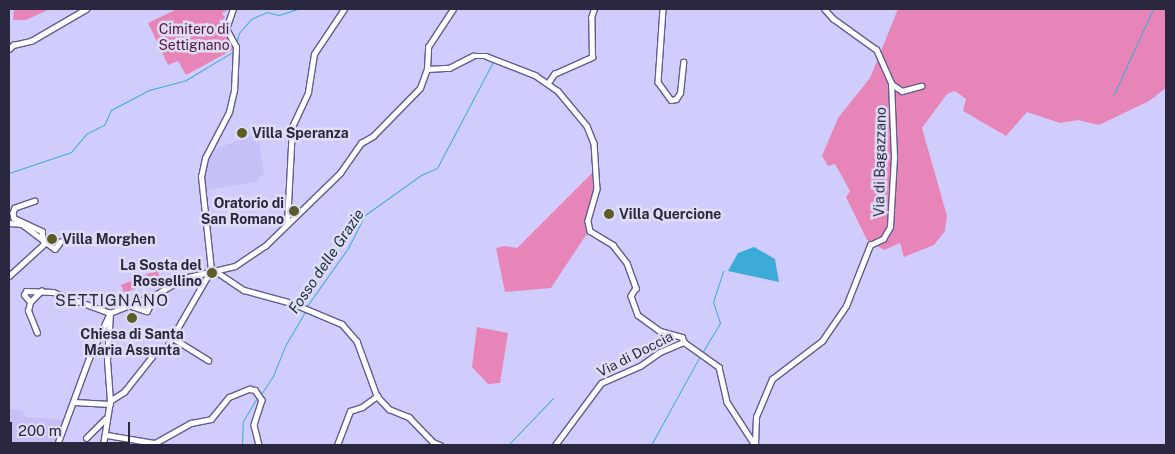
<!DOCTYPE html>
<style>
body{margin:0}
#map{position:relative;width:1175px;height:454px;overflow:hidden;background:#d0cdfc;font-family:"Public Sans",sans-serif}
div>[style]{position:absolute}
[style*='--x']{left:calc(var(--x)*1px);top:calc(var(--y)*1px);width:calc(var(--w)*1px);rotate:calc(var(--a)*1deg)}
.built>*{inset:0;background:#c5c0f5}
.green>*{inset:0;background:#e885b8}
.water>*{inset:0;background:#3cabd7}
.stream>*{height:1px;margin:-0.5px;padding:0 0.5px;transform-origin:0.5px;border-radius:0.5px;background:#3cabd7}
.roads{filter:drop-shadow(1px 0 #625b90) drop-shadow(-1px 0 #625b90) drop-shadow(0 1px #625b90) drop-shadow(0 -1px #625b90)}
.minor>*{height:4.5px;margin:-2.25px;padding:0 2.25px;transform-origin:2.25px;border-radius:2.25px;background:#fff}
.dots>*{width:14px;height:14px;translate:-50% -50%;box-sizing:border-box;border:2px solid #deddf5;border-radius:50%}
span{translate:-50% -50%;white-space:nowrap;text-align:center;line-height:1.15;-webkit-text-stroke:5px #deddf5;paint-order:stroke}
.park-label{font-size:14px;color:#58163c}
.poi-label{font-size:14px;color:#2a283e;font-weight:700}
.left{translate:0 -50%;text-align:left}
.right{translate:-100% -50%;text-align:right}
.street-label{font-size:14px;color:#2a283e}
.water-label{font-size:15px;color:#18303a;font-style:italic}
.quarter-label{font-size:16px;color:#2a283e;letter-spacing:1px}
.frame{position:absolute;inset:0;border:10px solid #2a283e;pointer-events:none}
.scale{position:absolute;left:10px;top:422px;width:120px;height:22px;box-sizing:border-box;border:2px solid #2a283e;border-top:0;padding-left:6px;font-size:15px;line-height:18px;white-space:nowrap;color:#2a283e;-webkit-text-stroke:4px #deddf5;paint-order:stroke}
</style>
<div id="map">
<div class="built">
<i style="clip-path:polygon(258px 133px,264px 175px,259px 176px,259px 181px,205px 190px,203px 171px,210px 151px)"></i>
<i style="clip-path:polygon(9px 409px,23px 411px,25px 417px,63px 420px,54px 445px,9px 445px)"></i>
</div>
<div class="green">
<i style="clip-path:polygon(14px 9px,50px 9px,26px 20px,13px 20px)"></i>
<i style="clip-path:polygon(177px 9px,230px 9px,222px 13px,225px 18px,219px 21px,234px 49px,186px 75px,178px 61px,168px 65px,148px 23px)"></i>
<i style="clip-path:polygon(898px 9px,1166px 9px,1166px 88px,1149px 101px,1099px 125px,1078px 120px,1060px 123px,1027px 112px,1006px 136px,963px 111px,966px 99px,955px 91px,947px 94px,922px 128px,947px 216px,945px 231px,934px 245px,904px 257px,900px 243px,884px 250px,867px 240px,846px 197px,850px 191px,835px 164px,828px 166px,822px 156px,838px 118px,870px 78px)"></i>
<i style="clip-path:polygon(594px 171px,594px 199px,586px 222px,588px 232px,551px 288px,505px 292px,496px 248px,504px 246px,517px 248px)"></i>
<i style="clip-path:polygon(157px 270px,161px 279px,124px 293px,121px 285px)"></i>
<i style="clip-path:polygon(477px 327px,508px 333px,500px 383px,488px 384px,472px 367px)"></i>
</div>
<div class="water">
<i style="clip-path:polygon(754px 247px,775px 259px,779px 282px,728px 271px,738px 253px)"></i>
</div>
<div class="stream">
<i style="--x:236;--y:44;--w:11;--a:-75"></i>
<i style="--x:239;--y:33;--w:18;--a:-49"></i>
<i style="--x:251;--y:19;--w:17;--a:-24"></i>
<i style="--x:267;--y:12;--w:12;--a:14"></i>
<i style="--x:279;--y:15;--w:20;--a:-18"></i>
<i style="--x:1114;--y:94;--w:94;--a:-65.4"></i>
<i style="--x:9;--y:173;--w:65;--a:-18.7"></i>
<i style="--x:71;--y:152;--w:23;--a:-50"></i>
<i style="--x:86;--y:134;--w:20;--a:-27"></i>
<i style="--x:104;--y:125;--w:17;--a:-65"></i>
<i style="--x:111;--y:110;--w:43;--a:-27.8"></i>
<i style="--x:149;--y:90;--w:38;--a:-15"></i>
<i style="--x:186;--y:80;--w:56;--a:-31.1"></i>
<i style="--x:307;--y:306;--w:71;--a:-54.7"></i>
<i style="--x:348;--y:248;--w:37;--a:-63"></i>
<i style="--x:365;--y:215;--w:69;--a:-35.5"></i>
<i style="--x:421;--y:175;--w:17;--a:-24"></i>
<i style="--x:437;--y:168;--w:120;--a:-62.2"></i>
<i style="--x:702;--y:353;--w:35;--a:-59"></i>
<i style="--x:720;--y:323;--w:22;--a:-108"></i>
<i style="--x:713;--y:302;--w:33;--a:-72"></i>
<i style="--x:261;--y:394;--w:22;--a:-56"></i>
<i style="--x:273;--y:376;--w:32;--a:-68"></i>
<i style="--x:285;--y:346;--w:42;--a:-59.7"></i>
<i style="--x:242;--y:445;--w:24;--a:-88"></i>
<i style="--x:243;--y:421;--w:29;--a:-59"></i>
<i style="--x:508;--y:445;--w:65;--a:-46.2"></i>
<i style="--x:651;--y:445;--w:102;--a:-61.2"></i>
</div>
<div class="roads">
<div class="minor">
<i style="--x:663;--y:9;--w:73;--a:93.9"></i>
<i style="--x:658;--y:82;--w:22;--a:54"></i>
<i style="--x:671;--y:100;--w:5;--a:-11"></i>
<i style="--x:676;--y:99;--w:7;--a:-56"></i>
<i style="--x:680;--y:93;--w:31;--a:-84"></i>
<i style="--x:9;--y:49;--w:6;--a:-45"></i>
<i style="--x:13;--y:45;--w:18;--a:-13"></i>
<i style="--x:31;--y:41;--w:64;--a:-30.2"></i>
<i style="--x:427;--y:69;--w:22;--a:-3"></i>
<i style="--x:449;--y:68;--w:27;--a:-27"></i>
<i style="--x:473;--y:56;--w:13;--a:0"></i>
<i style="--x:486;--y:56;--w:53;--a:21.2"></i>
<i style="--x:535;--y:75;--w:28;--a:35"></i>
<i style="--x:558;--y:91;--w:45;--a:50.4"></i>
<i style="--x:587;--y:126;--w:18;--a:68"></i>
<i style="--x:594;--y:143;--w:46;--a:86.3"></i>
<i style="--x:597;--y:189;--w:33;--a:106"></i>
<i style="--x:588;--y:221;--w:10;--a:79"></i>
<i style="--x:590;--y:231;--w:27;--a:31"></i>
<i style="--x:613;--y:245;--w:23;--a:52"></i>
<i style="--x:627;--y:263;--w:27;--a:70"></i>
<i style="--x:636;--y:288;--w:9;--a:122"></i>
<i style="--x:631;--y:296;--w:20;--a:70"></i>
<i style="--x:638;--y:315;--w:27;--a:36"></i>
<i style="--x:660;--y:331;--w:23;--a:15"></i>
<i style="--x:682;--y:337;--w:5;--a:68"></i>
<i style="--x:548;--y:83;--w:11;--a:-56"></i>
<i style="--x:554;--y:74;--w:42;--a:-24.1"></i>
<i style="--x:592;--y:57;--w:39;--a:-91"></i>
<i style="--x:591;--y:18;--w:9;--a:-72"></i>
<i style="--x:892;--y:84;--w:12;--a:35"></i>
<i style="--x:902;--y:91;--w:20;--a:-15"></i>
<i style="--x:35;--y:201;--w:21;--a:161"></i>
<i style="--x:15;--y:208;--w:5;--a:112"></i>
<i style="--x:13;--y:213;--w:5;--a:79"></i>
<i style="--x:14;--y:218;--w:31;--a:25"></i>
<i style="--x:42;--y:231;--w:13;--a:81"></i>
<i style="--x:9;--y:223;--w:13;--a:4"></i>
<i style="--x:22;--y:224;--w:41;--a:37.1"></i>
<i style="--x:55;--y:249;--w:9;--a:-54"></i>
<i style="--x:287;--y:223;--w:96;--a:-87"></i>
<i style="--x:292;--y:127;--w:38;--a:-65"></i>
<i style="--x:308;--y:92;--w:38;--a:-81"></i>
<i style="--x:314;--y:54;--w:54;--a:-56.3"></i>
<i style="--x:211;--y:270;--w:94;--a:-96.1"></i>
<i style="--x:201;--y:177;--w:19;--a:-78"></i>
<i style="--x:205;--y:158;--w:52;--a:-62.4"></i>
<i style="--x:229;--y:112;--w:23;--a:-77"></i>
<i style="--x:234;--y:90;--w:43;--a:-87.3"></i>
<i style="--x:236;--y:47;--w:21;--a:-119"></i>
<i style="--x:226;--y:29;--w:21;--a:-71"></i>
<i style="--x:217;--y:272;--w:32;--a:34"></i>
<i style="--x:244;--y:290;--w:50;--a:15.2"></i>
<i style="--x:292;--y:303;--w:54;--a:22.8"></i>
<i style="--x:342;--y:324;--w:23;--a:49"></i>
<i style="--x:357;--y:341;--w:59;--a:70"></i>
<i style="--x:377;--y:396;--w:18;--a:47"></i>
<i style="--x:389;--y:409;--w:22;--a:22"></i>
<i style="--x:409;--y:417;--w:35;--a:46"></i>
<i style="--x:433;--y:442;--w:8;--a:23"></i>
<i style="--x:9;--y:276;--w:47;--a:-42.4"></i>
<i style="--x:30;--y:302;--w:16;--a:-45"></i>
<i style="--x:128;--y:305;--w:20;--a:18"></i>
<i style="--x:147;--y:311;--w:7;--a:-63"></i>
<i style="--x:150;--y:305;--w:8;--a:-120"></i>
<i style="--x:37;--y:333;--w:24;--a:-112"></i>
<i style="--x:28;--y:311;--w:9;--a:-77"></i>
<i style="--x:30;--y:302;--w:9;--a:-131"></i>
<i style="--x:24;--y:295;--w:4;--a:-63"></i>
<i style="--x:26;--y:291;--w:27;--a:2"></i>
<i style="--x:53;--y:292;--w:61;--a:20.2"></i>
<i style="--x:110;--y:313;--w:51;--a:-22"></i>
<i style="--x:157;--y:294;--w:31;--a:-31"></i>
<i style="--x:184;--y:278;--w:52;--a:-13.2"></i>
<i style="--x:235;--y:266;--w:36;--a:-34"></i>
<i style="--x:265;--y:246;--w:105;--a:-44.2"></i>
<i style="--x:340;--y:173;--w:37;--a:-55"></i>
<i style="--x:361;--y:143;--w:14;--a:-30"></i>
<i style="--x:373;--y:136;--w:67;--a:-45.6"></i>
<i style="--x:420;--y:88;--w:20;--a:-70"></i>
<i style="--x:427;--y:69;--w:22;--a:-87"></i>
<i style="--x:428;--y:47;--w:45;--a:-56.7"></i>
<i style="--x:171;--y:337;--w:44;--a:31.9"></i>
<i style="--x:110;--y:401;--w:17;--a:-33"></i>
<i style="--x:124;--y:392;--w:48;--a:-51.7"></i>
<i style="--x:154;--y:354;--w:12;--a:-20"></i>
<i style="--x:165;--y:350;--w:92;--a:-60.1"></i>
<i style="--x:74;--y:402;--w:36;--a:3"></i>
<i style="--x:107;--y:435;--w:49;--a:9.5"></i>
<i style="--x:155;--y:443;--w:41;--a:-29.1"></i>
<i style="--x:191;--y:423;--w:20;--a:-11"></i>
<i style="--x:211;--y:419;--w:28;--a:-51"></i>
<i style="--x:229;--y:397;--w:22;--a:-22"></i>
<i style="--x:249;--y:389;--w:6;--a:9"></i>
<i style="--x:255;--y:390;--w:12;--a:55"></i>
<i style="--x:262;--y:400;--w:26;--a:108"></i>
<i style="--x:254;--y:425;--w:21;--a:76"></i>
<i style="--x:86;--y:438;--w:27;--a:-45"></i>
<i style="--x:57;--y:445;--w:93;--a:-69.8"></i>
<i style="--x:89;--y:358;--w:50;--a:-65"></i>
<i style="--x:103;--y:445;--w:45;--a:-81"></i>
<i style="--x:110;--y:401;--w:41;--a:-94.2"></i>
<i style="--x:107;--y:360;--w:46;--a:-86.3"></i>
<i style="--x:337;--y:445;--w:36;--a:-69"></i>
<i style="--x:350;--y:411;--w:13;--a:-18"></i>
<i style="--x:362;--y:407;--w:19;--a:-36"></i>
<i style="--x:555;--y:445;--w:77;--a:-53.4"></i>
<i style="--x:601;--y:383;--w:43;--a:-23.6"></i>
<i style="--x:640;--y:366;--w:24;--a:-35"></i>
<i style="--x:660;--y:352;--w:26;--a:-23"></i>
<i style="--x:684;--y:342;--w:43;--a:35.5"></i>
<i style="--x:719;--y:367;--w:36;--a:77"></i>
<i style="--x:727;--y:402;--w:51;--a:56.9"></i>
<i style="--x:755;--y:445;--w:28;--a:-88"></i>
<i style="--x:756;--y:417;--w:41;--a:-67.2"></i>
<i style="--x:772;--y:379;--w:63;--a:-37.2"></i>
<i style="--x:822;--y:341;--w:42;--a:-55.6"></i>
<i style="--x:846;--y:306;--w:66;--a:-68.5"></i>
<i style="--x:870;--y:245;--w:14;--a:-25"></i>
<i style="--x:883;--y:239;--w:14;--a:-60"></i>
<i style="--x:890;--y:227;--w:70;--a:-86.7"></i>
<i style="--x:894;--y:157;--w:74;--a:-92.3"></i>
<i style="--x:891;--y:83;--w:36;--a:-114"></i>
<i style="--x:876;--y:50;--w:53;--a:-144.2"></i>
<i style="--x:833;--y:19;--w:13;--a:-132"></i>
</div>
</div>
<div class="dots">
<i style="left:242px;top:133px;background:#5c5c28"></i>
<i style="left:294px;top:211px;background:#5c5c28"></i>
<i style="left:609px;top:214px;background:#5c5c28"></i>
<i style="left:52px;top:239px;background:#5c5c28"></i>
<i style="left:212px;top:273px;background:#5c5c28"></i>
<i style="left:132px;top:318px;background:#5c5c28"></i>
</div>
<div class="park-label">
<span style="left:194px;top:37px">Cimitero di<br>Settignano</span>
</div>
<div class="poi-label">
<span class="left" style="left:252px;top:133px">Villa Speranza</span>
<span class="right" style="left:284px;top:211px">Oratorio di<br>San Romano</span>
<span class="left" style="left:619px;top:214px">Villa Quercione</span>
<span class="left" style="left:62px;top:239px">Villa Morghen</span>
<span class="right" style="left:202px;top:273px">La Sosta del<br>Rossellino</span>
<span style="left:132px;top:342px">Chiesa di Santa<br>Maria Assunta</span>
</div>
<div class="street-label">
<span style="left:880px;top:162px;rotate:-89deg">Via di Bagazzano</span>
<span style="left:635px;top:354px;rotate:-27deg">Via di Doccia</span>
</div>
<div class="water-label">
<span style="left:326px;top:261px;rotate:-56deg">Fosso delle Grazie</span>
</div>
<div class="quarter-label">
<span style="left:112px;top:301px">SETTIGNANO</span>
</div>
<div class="frame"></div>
<div class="scale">200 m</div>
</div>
